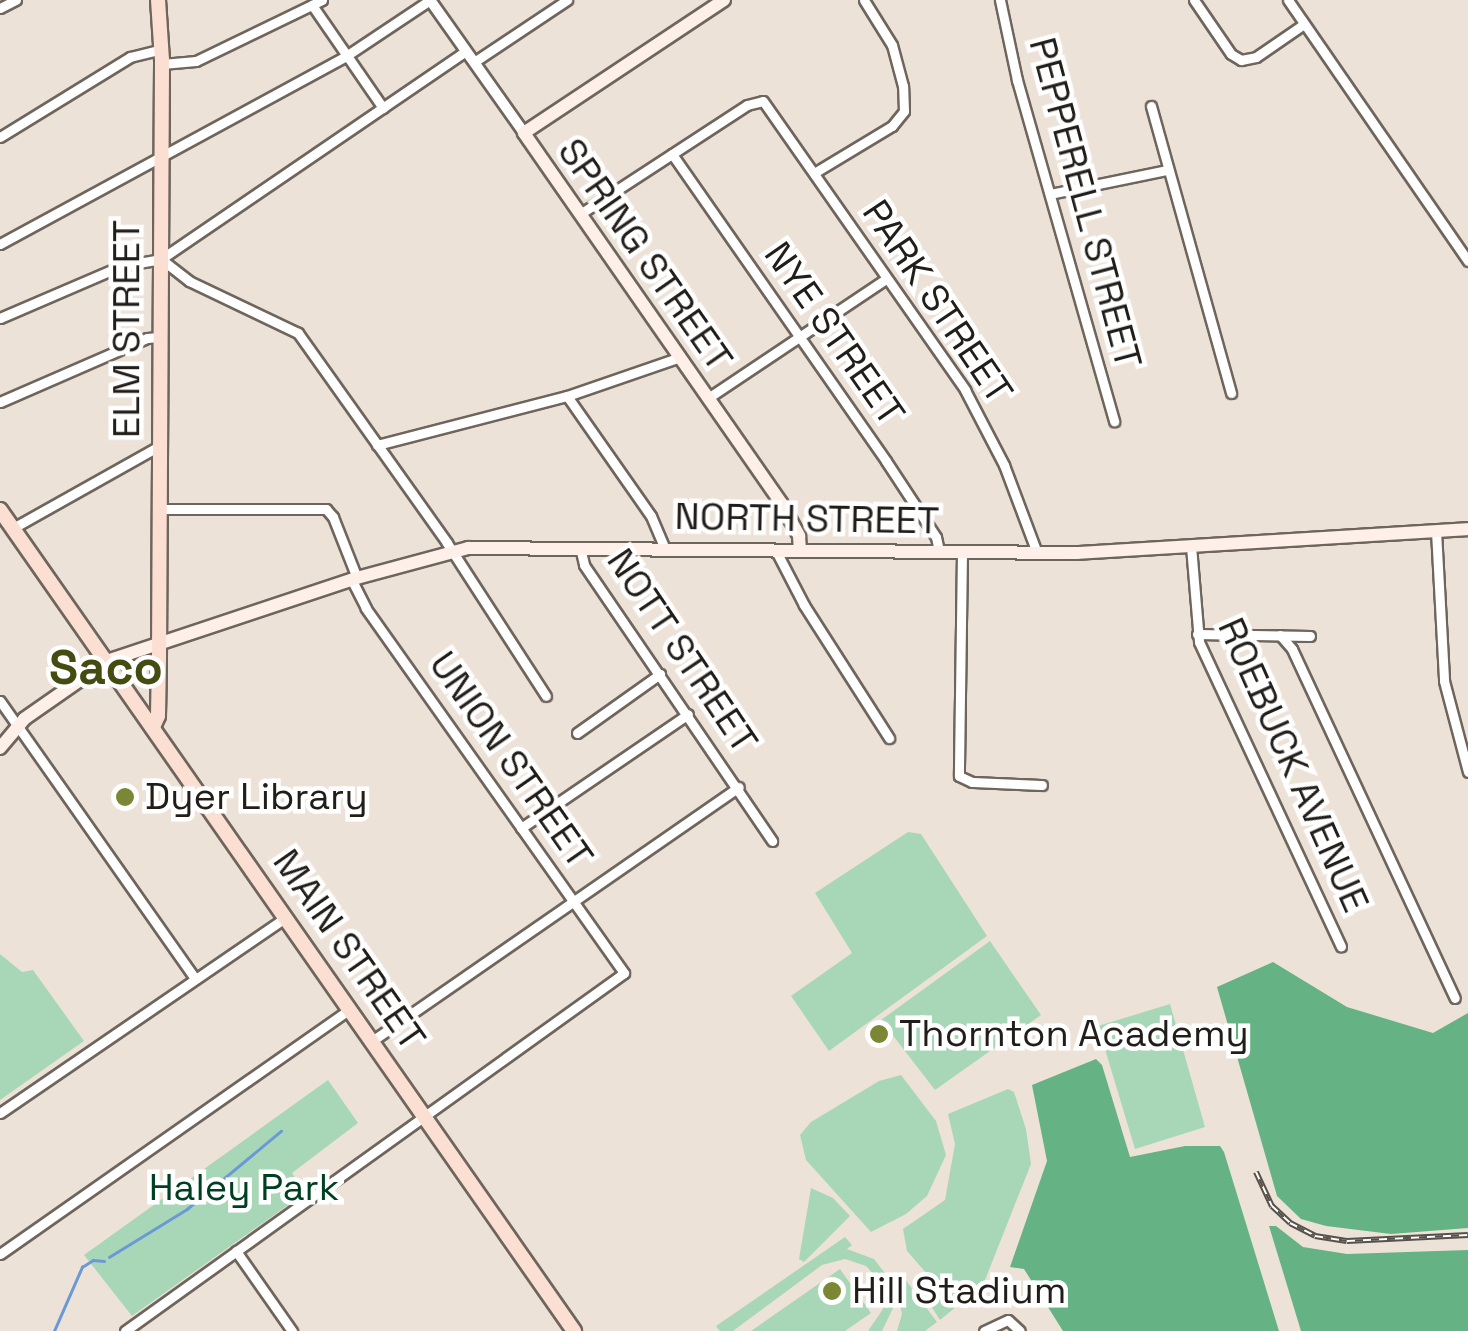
<!DOCTYPE html>
<style>
body{margin:0}
#map{position:relative;width:1468px;height:1331px;overflow:hidden;background:#ede2d8;font-family:"Space Grotesk",sans-serif}
div>[style]{position:absolute}
[style*='--x']{left:calc(var(--x)*1px);top:calc(var(--y)*1px);width:calc(var(--w)*1px);rotate:calc(var(--a)*1deg)}
.green>*{inset:0;background:#a8d7b8}
.forest>*{inset:0;background:#65b384}
.stream>*{height:2.5px;margin:-1.25px;padding:0 1.25px;transform-origin:1.25px;border-radius:1.25px;background:#6b99d6}
.roads{filter:drop-shadow(2px 0 #6e655c) drop-shadow(-2px 0 #6e655c) drop-shadow(0 2px #6e655c) drop-shadow(0 -2px #6e655c)}
.minor>*{height:9px;margin:-4.5px;padding:0 4.5px;transform-origin:4.5px;border-radius:4.5px;background:#fff}
.tertiary>*{height:10px;margin:-5px;padding:0 5px;transform-origin:5px;border-radius:5px;background:#fff}
.secondary>*{height:12px;margin:-6px;padding:0 6px;transform-origin:6px;border-radius:6px;background:#feefe9}
.primary>*{height:14px;margin:-7px;padding:0 7px;transform-origin:7px;border-radius:7px;background:#fcdfd3}
.rail>*{height:6px;margin-top:-3px;transform-origin:0;background:repeating-linear-gradient(90deg,#fff 0 8px,#56514b 0 16px);box-sizing:border-box;border-block:2px solid #56514b}
.dots>*{width:28px;height:28px;translate:-50% -50%;box-sizing:border-box;border:5px solid #fff;border-radius:50%}
span{translate:-50% -50%;white-space:nowrap;text-align:center;line-height:1.15;-webkit-text-stroke:9px #fff;paint-order:stroke}
.street-label{font-size:38px;color:#211d19}
.poi-label{font-size:38px;color:#211d19}
.left{translate:0 -50%;text-align:left}
.park-label{font-size:38px;color:#004022}
.district-label{font-size:48px;color:#454c12;font-weight:700}
</style>
<div id="map">
<div class="green">
<i style="clip-path:polygon(908px 832px,921px 834px,987px 936px,829px 1051px,791px 996px,852px 953px,815px 893px)"></i>
<i style="clip-path:polygon(990px 941px,1041px 1015px,935px 1090px,881px 1020px)"></i>
<i style="clip-path:polygon(0 954px,22px 972px,33px 970px,84px 1041px,0 1100px)"></i>
<i style="clip-path:polygon(1170px 1004px,1205px 1127px,1135px 1149px,1098px 1026px)"></i>
<i style="clip-path:polygon(901px 1075px,936px 1121px,946px 1155px,927px 1196px,906px 1214px,871px 1232px,806px 1160px,800px 1135px,811px 1122px,879px 1081px)"></i>
<i style="clip-path:polygon(328px 1080px,358px 1123px,292px 1173px,305px 1193px,132px 1316px,84px 1255px)"></i>
<i style="clip-path:polygon(1008px 1089px,1014px 1092px,1026px 1129px,1031px 1164px,983px 1285px,940px 1320px,919px 1287px,928px 1275px,907px 1251px,903px 1229px,945px 1200px,955px 1144px,948px 1114px)"></i>
<i style="clip-path:polygon(811px 1188px,833px 1198px,850px 1216px,804px 1262px,799px 1259px)"></i>
<i style="clip-path:polygon(845px 1237px,852px 1245px,847px 1249px,874px 1259px,891px 1281px,894px 1306px,882px 1331px,868px 1331px,883px 1309px,880px 1281px,866px 1266px,845px 1259px,822px 1265px,733px 1331px,720px 1331px,716px 1326px)"></i>
<i style="clip-path:polygon(840px 1269px,871px 1313px,845px 1331px,751px 1331px)"></i>
<i style="clip-path:polygon(902px 1275px,937px 1322px,925px 1331px,897px 1331px,902px 1314px,895px 1280px)"></i>
</div>
<div class="forest">
<i style="clip-path:polygon(1273px 962px,1347px 1007px,1433px 1033px,1468px 1013px,1468px 1228px,1391px 1234px,1326px 1226px,1301px 1219px,1277px 1196px,1217px 987px)"></i>
<i style="clip-path:polygon(1096px 1059px,1102px 1065px,1130px 1157px,1185px 1146px,1220px 1146px,1224px 1152px,1279px 1331px,1063px 1331px,1024px 1269px,1010px 1267px,1047px 1161px,1032px 1085px)"></i>
<i style="clip-path:polygon(1269px 1226px,1276px 1226px,1303px 1247px,1347px 1254px,1468px 1250px,1468px 1331px,1301px 1331px)"></i>
</div>
<div class="stream">
<i style="--x:109;--y:1257;--w:92;--a:-31.6"></i>
<i style="--x:187;--y:1209;--w:122;--a:-39.7"></i>
<i style="--x:54;--y:1331;--w:70;--a:-66.4"></i>
<i style="--x:82;--y:1267;--w:13;--a:-32"></i>
<i style="--x:93;--y:1260;--w:11;--a:5"></i>
</div>
<div class="roads">
<div class="minor">
<i style="--x:1000;--y:0;--w:82;--a:78"></i>
<i style="--x:1017;--y:80;--w:355;--a:74.1"></i>
<i style="--x:1194;--y:0;--w:65;--a:55.6"></i>
<i style="--x:1231;--y:54;--w:12;--a:31"></i>
<i style="--x:1241;--y:60;--w:15;--a:-11"></i>
<i style="--x:1256;--y:57;--w:58;--a:-34.5"></i>
<i style="--x:1288;--y:0;--w:317;--a:55.4"></i>
<i style="--x:312;--y:5;--w:125;--a:55.4"></i>
<i style="--x:0;--y:8;--w:18;--a:-27"></i>
<i style="--x:474;--y:62;--w:112;--a:-33.7"></i>
<i style="--x:162;--y:64;--w:34;--a:-5"></i>
<i style="--x:196;--y:61;--w:140;--a:-25.8"></i>
<i style="--x:1151;--y:106;--w:298;--a:74.4"></i>
<i style="--x:0;--y:137;--w:153;--a:-31.6"></i>
<i style="--x:130;--y:57;--w:33;--a:-14"></i>
<i style="--x:672;--y:154;--w:374;--a:55.1"></i>
<i style="--x:886;--y:461;--w:91;--a:56.7"></i>
<i style="--x:936;--y:537;--w:14;--a:78"></i>
<i style="--x:814;--y:173;--w:91;--a:-31.1"></i>
<i style="--x:892;--y:126;--w:19;--a:-51"></i>
<i style="--x:904;--y:111;--w:25;--a:-92"></i>
<i style="--x:903;--y:86;--w:42;--a:-105"></i>
<i style="--x:892;--y:45;--w:53;--a:-121.9"></i>
<i style="--x:1050;--y:194;--w:119;--a:-11.6"></i>
<i style="--x:580;--y:214;--w:199;--a:-33.1"></i>
<i style="--x:747;--y:105;--w:16;--a:-14"></i>
<i style="--x:763;--y:101;--w:353;--a:55"></i>
<i style="--x:965;--y:390;--w:85;--a:62.5"></i>
<i style="--x:1004;--y:465;--w:94;--a:69.4"></i>
<i style="--x:0;--y:244;--w:394;--a:-28.5"></i>
<i style="--x:346;--y:56;--w:101;--a:-33.7"></i>
<i style="--x:161;--y:259;--w:36;--a:38"></i>
<i style="--x:189;--y:281;--w:121;--a:25.5"></i>
<i style="--x:298;--y:333;--w:257;--a:54.6"></i>
<i style="--x:447;--y:543;--w:182;--a:57.1"></i>
<i style="--x:161;--y:259;--w:369;--a:-34.3"></i>
<i style="--x:0;--y:318;--w:132;--a:-23.3"></i>
<i style="--x:121;--y:266;--w:41;--a:-9.9"></i>
<i style="--x:567;--y:396;--w:146;--a:55"></i>
<i style="--x:651;--y:516;--w:34;--a:67"></i>
<i style="--x:708;--y:398;--w:214;--a:-33.8"></i>
<i style="--x:0;--y:402;--w:160;--a:-23.5"></i>
<i style="--x:147;--y:338;--w:12;--a:-5"></i>
<i style="--x:377;--y:445;--w:196;--a:-14.5"></i>
<i style="--x:567;--y:396;--w:120;--a:-19"></i>
<i style="--x:159;--y:509;--w:167;--a:0"></i>
<i style="--x:326;--y:509;--w:11;--a:49"></i>
<i style="--x:333;--y:517;--w:66;--a:68.5"></i>
<i style="--x:13;--y:528;--w:167;--a:-29.3"></i>
<i style="--x:1436;--y:531;--w:150;--a:86.9"></i>
<i style="--x:1444;--y:681;--w:94;--a:75.2"></i>
<i style="--x:1191;--y:546;--w:96;--a:85.2"></i>
<i style="--x:1199;--y:642;--w:336;--a:65"></i>
<i style="--x:580;--y:547;--w:18;--a:77"></i>
<i style="--x:584;--y:565;--w:334;--a:55.7"></i>
<i style="--x:775;--y:549;--w:63;--a:62.6"></i>
<i style="--x:804;--y:605;--w:158;--a:57.4"></i>
<i style="--x:962;--y:552;--w:224;--a:90.8"></i>
<i style="--x:959;--y:776;--w:14;--a:25"></i>
<i style="--x:972;--y:782;--w:70;--a:2.5"></i>
<i style="--x:1197;--y:634;--w:113;--a:1"></i>
<i style="--x:1280;--y:635;--w:18;--a:49"></i>
<i style="--x:1292;--y:649;--w:385;--a:65"></i>
<i style="--x:0;--y:701;--w:339;--a:54.9"></i>
<i style="--x:577;--y:733;--w:102;--a:-35.4"></i>
<i style="--x:521;--y:828;--w:202;--a:-34.3"></i>
<i style="--x:372;--y:1041;--w:446;--a:-34.7"></i>
<i style="--x:0;--y:1113;--w:347;--a:-34.4"></i>
<i style="--x:236;--y:1251;--w:98;--a:55"></i>
<i style="--x:0;--y:1254;--w:427;--a:-35"></i>
<i style="--x:125;--y:1331;--w:614;--a:-35.66"></i>
<i style="--x:624;--y:973;--w:447;--a:-125.3"></i>
<i style="--x:366;--y:608;--w:31;--a:-117"></i>
<i style="--x:984;--y:1331;--w:26;--a:-25"></i>
<i style="--x:1008;--y:1320;--w:16;--a:43"></i>
</div>
<div class="tertiary">
<i style="--x:430;--y:0;--w:163;--a:54.7"></i>
</div>
<div class="secondary">
<i style="--x:724;--y:0;--w:240;--a:146.4"></i>
<i style="--x:524;--y:133;--w:450;--a:55.2"></i>
<i style="--x:781;--y:503;--w:38;--a:61"></i>
<i style="--x:799;--y:536;--w:14;--a:86"></i>
<i style="--x:0;--y:748;--w:38;--a:-50"></i>
<i style="--x:24;--y:719;--w:101;--a:-34.9"></i>
<i style="--x:107;--y:661;--w:263;--a:-18.4"></i>
<i style="--x:357;--y:578;--w:115;--a:-15.1"></i>
<i style="--x:468;--y:548;--w:609;--a:0.47"></i>
<i style="--x:1077;--y:553;--w:392;--a:-3.5"></i>
</div>
<div class="primary">
<i style="--x:0;--y:510;--w:1002;--a:55.04"></i>
<i style="--x:153;--y:727;--w:12;--a:-66"></i>
<i style="--x:158;--y:716;--w:58;--a:-89"></i>
<i style="--x:159;--y:658;--w:598;--a:-89.71"></i>
<i style="--x:162;--y:60;--w:60;--a:-93.8"></i>
</div>
</div>
<div class="rail">
<i style="--x:1256;--y:1172;--w:38;--a:65"></i>
<i style="--x:1272;--y:1206;--w:25;--a:43"></i>
<i style="--x:1290;--y:1223;--w:28;--a:27"></i>
<i style="--x:1315;--y:1236;--w:32;--a:9"></i>
<i style="--x:1347;--y:1241;--w:121;--a:-2.8"></i>
</div>
<div class="dots">
<i style="left:125px;top:797px;background:#7b8734"></i>
<i style="left:879px;top:1034px;background:#7b8734"></i>
<i style="left:832px;top:1291px;background:#7b8734"></i>
</div>
<div class="street-label">
<span style="left:1085px;top:203px;rotate:75deg">PEPPERELL STREET</span>
<span style="left:645px;top:255px;rotate:55deg">SPRING STREET</span>
<span style="left:937px;top:302px;rotate:56deg">PARK STREET</span>
<span style="left:127px;top:329px;rotate:-90deg">ELM STREET</span>
<span style="left:834px;top:334px;rotate:55deg">NYE STREET</span>
<span style="left:807px;top:519px;rotate:1deg">NORTH STREET</span>
<span style="left:682px;top:651px;rotate:56deg">NOTT STREET</span>
<span style="left:511px;top:760px;rotate:55deg">UNION STREET</span>
<span style="left:1293px;top:765px;rotate:66deg">ROEBUCK AVENUE</span>
<span style="left:349px;top:950px;rotate:55deg">MAIN STREET</span>
</div>
<div class="poi-label">
<span class="left" style="left:145px;top:797px">Dyer Library</span>
<span class="left" style="left:899px;top:1034px">Thornton Academy</span>
<span class="left" style="left:852px;top:1291px">Hill Stadium</span>
</div>
<div class="park-label">
<span style="left:244px;top:1188px">Haley Park</span>
</div>
<div class="district-label">
<span style="left:106px;top:668px">Saco</span>
</div>
</div>
